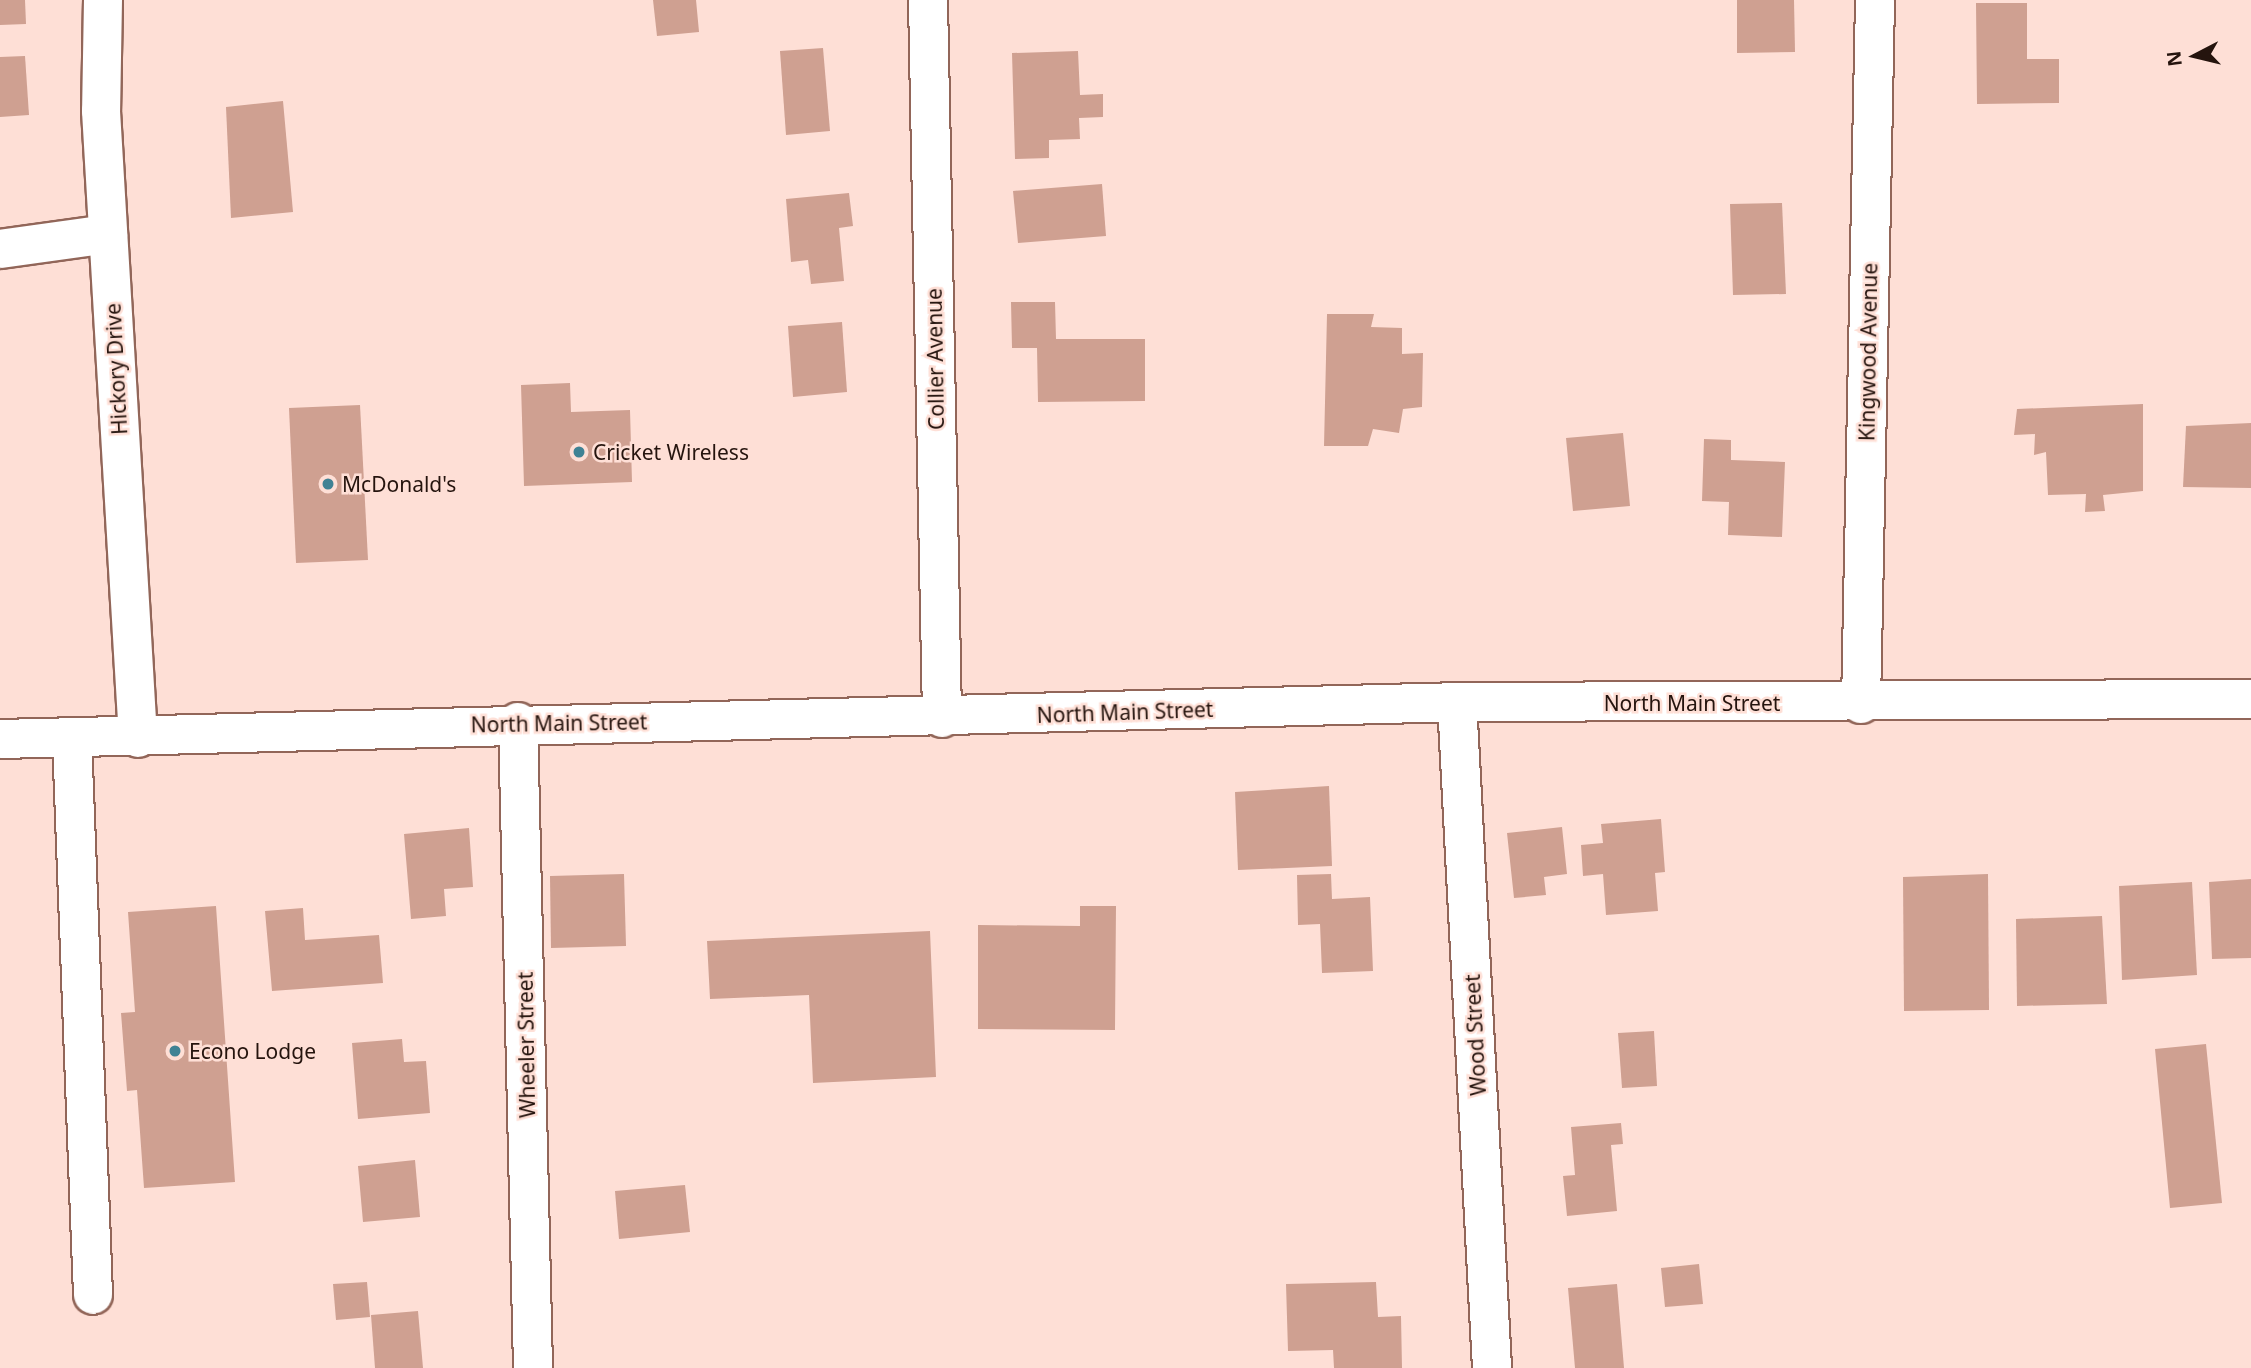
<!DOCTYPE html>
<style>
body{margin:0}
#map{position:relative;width:2251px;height:1368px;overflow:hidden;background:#fedfd6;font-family:"Noto Sans",sans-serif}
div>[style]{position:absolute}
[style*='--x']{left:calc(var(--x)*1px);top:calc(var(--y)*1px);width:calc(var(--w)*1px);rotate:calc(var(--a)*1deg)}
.building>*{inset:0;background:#cfa091}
.roads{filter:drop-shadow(2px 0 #926659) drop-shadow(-2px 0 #926659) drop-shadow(0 2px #926659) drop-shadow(0 -2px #926659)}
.minor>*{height:38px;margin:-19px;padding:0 19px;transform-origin:19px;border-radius:19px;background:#fff}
.highway>*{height:38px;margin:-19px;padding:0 19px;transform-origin:19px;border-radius:19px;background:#fff}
.dots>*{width:19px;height:19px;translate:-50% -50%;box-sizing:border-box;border:4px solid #fedfd6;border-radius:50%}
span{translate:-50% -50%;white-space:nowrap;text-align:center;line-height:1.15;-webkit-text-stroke:5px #fedfd6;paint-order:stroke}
.street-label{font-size:21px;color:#25140e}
.poi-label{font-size:21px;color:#25140e}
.left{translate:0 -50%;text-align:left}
.north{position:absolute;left:2160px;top:21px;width:70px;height:70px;-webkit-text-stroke:5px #fedfd6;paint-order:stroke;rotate:263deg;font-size:19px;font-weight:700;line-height:28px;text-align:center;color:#25140e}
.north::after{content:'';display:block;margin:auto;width:24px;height:32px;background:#25140e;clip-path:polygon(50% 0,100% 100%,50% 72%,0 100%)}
</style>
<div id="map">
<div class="building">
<i style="clip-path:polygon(0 0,25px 0,26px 24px,0 25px)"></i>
<i style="clip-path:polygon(653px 0,696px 0,699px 32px,657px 36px)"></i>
<i style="clip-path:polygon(1737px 0,1794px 0,1795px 52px,1737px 53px)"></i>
<i style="clip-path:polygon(1976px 3px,2027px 3px,2027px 59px,2059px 59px,2059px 103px,1977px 104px)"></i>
<i style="clip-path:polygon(823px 48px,830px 131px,786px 135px,780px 51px)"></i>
<i style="clip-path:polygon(1078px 51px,1080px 95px,1103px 94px,1103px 117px,1079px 118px,1080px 139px,1049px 140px,1049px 158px,1015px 159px,1012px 53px)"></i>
<i style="clip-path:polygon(25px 56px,29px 115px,0 117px,0 57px)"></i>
<i style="clip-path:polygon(283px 101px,293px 212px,231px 218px,226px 107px)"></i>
<i style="clip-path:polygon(1102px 184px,1106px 236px,1018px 243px,1013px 191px)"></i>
<i style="clip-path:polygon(849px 193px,853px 226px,839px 228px,844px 281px,811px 284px,808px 260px,791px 262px,786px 199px)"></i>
<i style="clip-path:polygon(1782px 203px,1786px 294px,1733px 295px,1730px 204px)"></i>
<i style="clip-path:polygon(1011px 302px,1055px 302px,1056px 339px,1145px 339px,1145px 401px,1038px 402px,1037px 348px,1012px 348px)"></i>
<i style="clip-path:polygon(1327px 314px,1374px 314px,1371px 327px,1402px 328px,1402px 354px,1423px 353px,1422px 407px,1403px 409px,1399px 433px,1373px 429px,1368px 446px,1324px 446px)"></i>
<i style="clip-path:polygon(842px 322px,847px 392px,793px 397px,788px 326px)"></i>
<i style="clip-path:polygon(570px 383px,571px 412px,630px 410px,632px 482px,524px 486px,521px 385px)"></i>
<i style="clip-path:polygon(2143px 404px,2143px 491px,2103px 495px,2105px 511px,2085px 512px,2086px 494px,2048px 495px,2046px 452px,2034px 455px,2035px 434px,2014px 435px,2017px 409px)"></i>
<i style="clip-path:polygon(360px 405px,368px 560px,296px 563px,289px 408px)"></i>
<i style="clip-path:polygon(2251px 423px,2251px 488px,2183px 487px,2186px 426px)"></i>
<i style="clip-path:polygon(1623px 433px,1630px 506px,1573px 511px,1566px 438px)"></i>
<i style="clip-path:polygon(1704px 439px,1731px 440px,1731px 460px,1785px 462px,1782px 537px,1728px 535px,1729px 502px,1702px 501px)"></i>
<i style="clip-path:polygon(1329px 786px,1332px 866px,1238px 870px,1235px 792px)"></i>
<i style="clip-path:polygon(1661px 819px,1665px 872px,1655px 873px,1658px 911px,1606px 915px,1603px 874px,1583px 876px,1581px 845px,1603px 843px,1601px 824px)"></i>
<i style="clip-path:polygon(1562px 827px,1567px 874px,1544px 877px,1546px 895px,1514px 898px,1507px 833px)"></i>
<i style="clip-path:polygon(469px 828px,473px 887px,444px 889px,446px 916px,411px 919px,404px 834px)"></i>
<i style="clip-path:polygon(624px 874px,626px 946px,551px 948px,550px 876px)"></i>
<i style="clip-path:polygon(1331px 874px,1332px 899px,1370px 897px,1373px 971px,1322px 973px,1320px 924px,1298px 925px,1297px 875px)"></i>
<i style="clip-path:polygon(1988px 874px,1989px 1010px,1904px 1011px,1903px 877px)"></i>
<i style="clip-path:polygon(2251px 879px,2251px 958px,2212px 959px,2209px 882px)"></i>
<i style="clip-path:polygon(2192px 882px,2197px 975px,2122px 980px,2119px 886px)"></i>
<i style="clip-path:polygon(216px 906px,235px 1182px,144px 1188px,137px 1090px,127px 1091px,121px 1013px,135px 1012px,128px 912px)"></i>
<i style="clip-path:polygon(1080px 906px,1116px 906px,1115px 1030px,978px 1029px,978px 925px,1080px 926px)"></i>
<i style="clip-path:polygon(303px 908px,305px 940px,379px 935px,383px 983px,272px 991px,265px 911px)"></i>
<i style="clip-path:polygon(2102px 916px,2107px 1004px,2017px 1006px,2016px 919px)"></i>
<i style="clip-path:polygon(930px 931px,936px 1077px,813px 1083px,809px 995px,710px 999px,707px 941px)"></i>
<i style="clip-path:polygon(1654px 1031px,1657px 1086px,1622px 1088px,1618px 1033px)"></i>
<i style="clip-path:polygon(402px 1039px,404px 1062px,426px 1061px,430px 1113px,358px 1119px,352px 1043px)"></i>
<i style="clip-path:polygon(2206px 1044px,2222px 1203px,2170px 1208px,2155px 1049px)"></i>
<i style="clip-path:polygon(1621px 1123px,1623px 1144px,1611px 1145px,1617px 1211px,1567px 1216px,1563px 1176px,1575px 1175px,1571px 1127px)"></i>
<i style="clip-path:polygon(415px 1160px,420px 1217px,363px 1222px,358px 1166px)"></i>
<i style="clip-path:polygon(685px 1185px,690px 1232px,619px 1239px,615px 1191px)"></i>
<i style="clip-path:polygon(1699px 1264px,1703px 1304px,1665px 1307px,1661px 1268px)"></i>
<i style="clip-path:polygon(367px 1282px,370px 1317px,336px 1320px,333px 1284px)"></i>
<i style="clip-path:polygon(1376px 1282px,1378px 1317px,1401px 1316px,1402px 1368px,1334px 1368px,1333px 1350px,1288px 1351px,1286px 1284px)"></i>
<i style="clip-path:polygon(1617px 1284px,1624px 1368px,1575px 1368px,1568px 1288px)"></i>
<i style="clip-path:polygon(418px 1311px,423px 1368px,375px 1368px,371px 1315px)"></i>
</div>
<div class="roads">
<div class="minor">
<i style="--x:103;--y:0;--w:111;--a:91"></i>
<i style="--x:101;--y:111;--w:628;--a:86.62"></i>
<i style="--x:928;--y:0;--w:718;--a:88.88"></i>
<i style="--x:0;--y:249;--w:109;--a:-7.9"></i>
<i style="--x:1457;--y:702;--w:667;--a:86.99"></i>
<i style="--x:1861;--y:704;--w:704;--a:-88.86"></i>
<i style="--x:518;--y:722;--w:646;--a:88.67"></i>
<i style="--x:72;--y:738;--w:557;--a:87.84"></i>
</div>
<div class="highway">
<i style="--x:0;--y:739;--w:1457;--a:-1.45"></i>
<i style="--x:1457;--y:702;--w:794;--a:-0.22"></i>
</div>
</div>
<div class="dots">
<i style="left:579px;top:452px;background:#408294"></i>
<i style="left:328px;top:484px;background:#408294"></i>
<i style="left:175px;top:1051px;background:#408294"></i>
</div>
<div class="street-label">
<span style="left:1868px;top:352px;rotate:-89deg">Kingwood Avenue</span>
<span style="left:935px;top:359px;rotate:-91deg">Collier Avenue</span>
<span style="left:116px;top:369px;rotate:-93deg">Hickory Drive</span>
<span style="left:1692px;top:703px">North Main Street</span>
<span style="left:1125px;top:712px;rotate:-2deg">North Main Street</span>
<span style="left:559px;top:723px;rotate:-1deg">North Main Street</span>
<span style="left:1475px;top:1035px;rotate:-93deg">Wood Street</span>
<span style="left:526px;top:1045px;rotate:-91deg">Wheeler Street</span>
</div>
<div class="poi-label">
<span class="left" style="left:593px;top:452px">Cricket Wireless</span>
<span class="left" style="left:342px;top:484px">McDonald's</span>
<span class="left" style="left:189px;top:1051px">Econo Lodge</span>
</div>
<div class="north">N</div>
</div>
